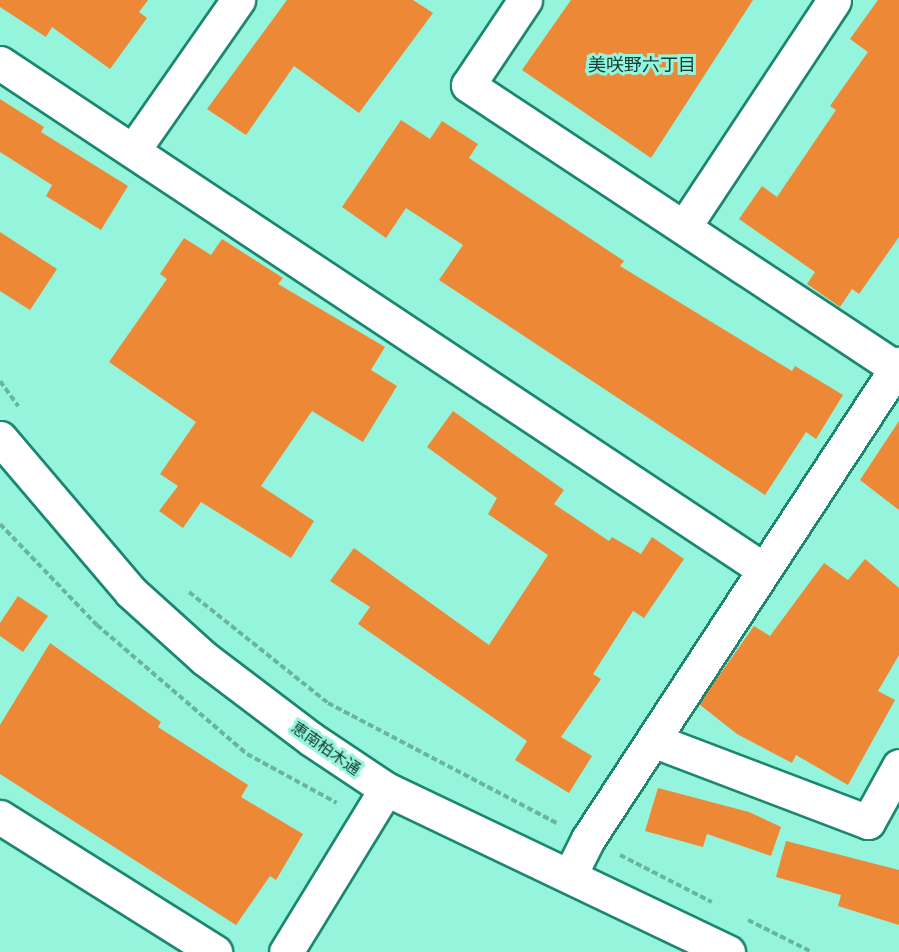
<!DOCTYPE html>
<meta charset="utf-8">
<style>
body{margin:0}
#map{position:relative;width:899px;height:952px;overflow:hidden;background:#95f4dc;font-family:Ubuntu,"Noto Sans JP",sans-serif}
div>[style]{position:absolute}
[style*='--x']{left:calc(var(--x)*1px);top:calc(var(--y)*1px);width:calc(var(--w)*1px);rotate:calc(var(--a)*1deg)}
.building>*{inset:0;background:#ed8836}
.path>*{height:4px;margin-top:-2px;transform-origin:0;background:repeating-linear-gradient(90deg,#69b5a2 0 6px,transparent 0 9px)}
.roads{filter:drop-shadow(2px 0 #1c8671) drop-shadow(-2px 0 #1c8671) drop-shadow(0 2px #1c8671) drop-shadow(0 -2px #1c8671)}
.minor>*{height:33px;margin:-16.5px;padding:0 16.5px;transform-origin:16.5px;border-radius:16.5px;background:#fff}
.tertiary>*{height:33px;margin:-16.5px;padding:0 16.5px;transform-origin:16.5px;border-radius:16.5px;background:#fff}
span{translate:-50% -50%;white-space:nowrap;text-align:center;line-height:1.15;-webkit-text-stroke:6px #95f4dc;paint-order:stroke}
.street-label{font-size:16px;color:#133c32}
.neighbourhood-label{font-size:18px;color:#133c32}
</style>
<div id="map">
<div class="building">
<i style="clip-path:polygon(0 0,148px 0,139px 12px,147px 18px,110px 69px,52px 27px,46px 37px,0 7px)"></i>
<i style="clip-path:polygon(287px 0,413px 0,433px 13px,359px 113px,294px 66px,246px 135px,207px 109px)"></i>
<i style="clip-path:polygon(571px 0,753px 0,651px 158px,522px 70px)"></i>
<i style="clip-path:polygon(878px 0,899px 0,899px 237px,859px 294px,852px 289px,840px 307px,807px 284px,815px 272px,739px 219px,762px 186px,777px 197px,836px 110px,830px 106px,868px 52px,850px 39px)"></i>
<i style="clip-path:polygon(0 99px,44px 127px,41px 132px,128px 186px,101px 230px,46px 196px,52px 185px,0 152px)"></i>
<i style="clip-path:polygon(401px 120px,430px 139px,442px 121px,478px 144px,469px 158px,624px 261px,620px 266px,792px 371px,795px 366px,843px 395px,816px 439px,806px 432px,765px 495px,439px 280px,463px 245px,406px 208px,386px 238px,342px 207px)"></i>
<i style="clip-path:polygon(0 232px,57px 269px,30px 310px,0 291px)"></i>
<i style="clip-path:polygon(184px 238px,211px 255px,222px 239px,283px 278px,278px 284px,385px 347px,371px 370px,397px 386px,363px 442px,312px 411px,261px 486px,314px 521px,291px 558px,201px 502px,183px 528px,159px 511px,178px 486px,160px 474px,196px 422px,109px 362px,167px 279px,160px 274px)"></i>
<i style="clip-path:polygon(453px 411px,564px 490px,554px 504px,609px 541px,612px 537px,641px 554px,652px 537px,684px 559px,644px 618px,633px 611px,593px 674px,601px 679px,561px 737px,592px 756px,569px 793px,515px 760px,527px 741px,358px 624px,370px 607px,330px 581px,354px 548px,489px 645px,548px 555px,488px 514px,497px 498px,427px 447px)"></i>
<i style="clip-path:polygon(899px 421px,899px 510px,860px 480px)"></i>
<i style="clip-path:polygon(865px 559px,899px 588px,899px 655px,878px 691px,895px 700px,848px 785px,796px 755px,792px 763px,737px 734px,699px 704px,754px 626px,770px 636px,824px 563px,848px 580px)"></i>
<i style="clip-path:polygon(18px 596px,48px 616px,23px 652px,0 636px,0 623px)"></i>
<i style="clip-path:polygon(50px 643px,161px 722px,158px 727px,248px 785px,241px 797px,303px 834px,276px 880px,270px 876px,236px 925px,0 774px,0 725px)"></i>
<i style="clip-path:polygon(658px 788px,749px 812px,781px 827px,771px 856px,707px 834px,703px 847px,645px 831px)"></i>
<i style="clip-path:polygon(786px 841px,899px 870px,899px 925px,838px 906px,841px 895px,776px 877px)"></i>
</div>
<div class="path">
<i style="--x:0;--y:381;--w:31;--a:54"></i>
<i style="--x:0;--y:524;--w:140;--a:46.2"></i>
<i style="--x:97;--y:625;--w:198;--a:40.7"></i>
<i style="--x:247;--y:754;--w:102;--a:28.6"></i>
<i style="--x:189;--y:592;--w:178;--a:38.6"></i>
<i style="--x:328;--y:703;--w:259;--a:27.7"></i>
<i style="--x:620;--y:855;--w:103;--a:27.1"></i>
<i style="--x:748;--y:920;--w:72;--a:26.6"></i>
</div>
<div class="roads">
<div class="minor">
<i style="--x:525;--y:0;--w:102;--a:123.8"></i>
<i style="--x:468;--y:85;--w:517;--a:33.47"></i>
<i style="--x:0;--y:63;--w:916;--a:33.55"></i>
<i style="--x:134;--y:149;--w:182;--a:-55.1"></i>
<i style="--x:686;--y:224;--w:268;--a:-56.5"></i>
<i style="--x:655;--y:741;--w:228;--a:20.8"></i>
<i style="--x:868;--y:822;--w:64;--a:-61"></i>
<i style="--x:0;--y:817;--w:254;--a:32.1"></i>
<i style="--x:570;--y:875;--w:40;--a:-63.4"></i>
<i style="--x:588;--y:839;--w:568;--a:-56.79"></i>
<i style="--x:286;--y:952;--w:191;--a:-58.5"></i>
</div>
<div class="tertiary">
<i style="--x:0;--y:438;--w:202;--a:49.6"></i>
<i style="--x:131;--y:592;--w:98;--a:42.1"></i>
<i style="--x:204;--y:658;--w:134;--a:37.1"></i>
<i style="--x:311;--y:739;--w:90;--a:33.7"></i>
<i style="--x:386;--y:789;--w:379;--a:25.5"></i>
</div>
</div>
<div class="street-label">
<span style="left:326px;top:748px;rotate:35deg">恵南柏木通</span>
</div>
<div class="neighbourhood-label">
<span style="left:642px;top:64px">美咲野六丁目</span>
</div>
</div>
